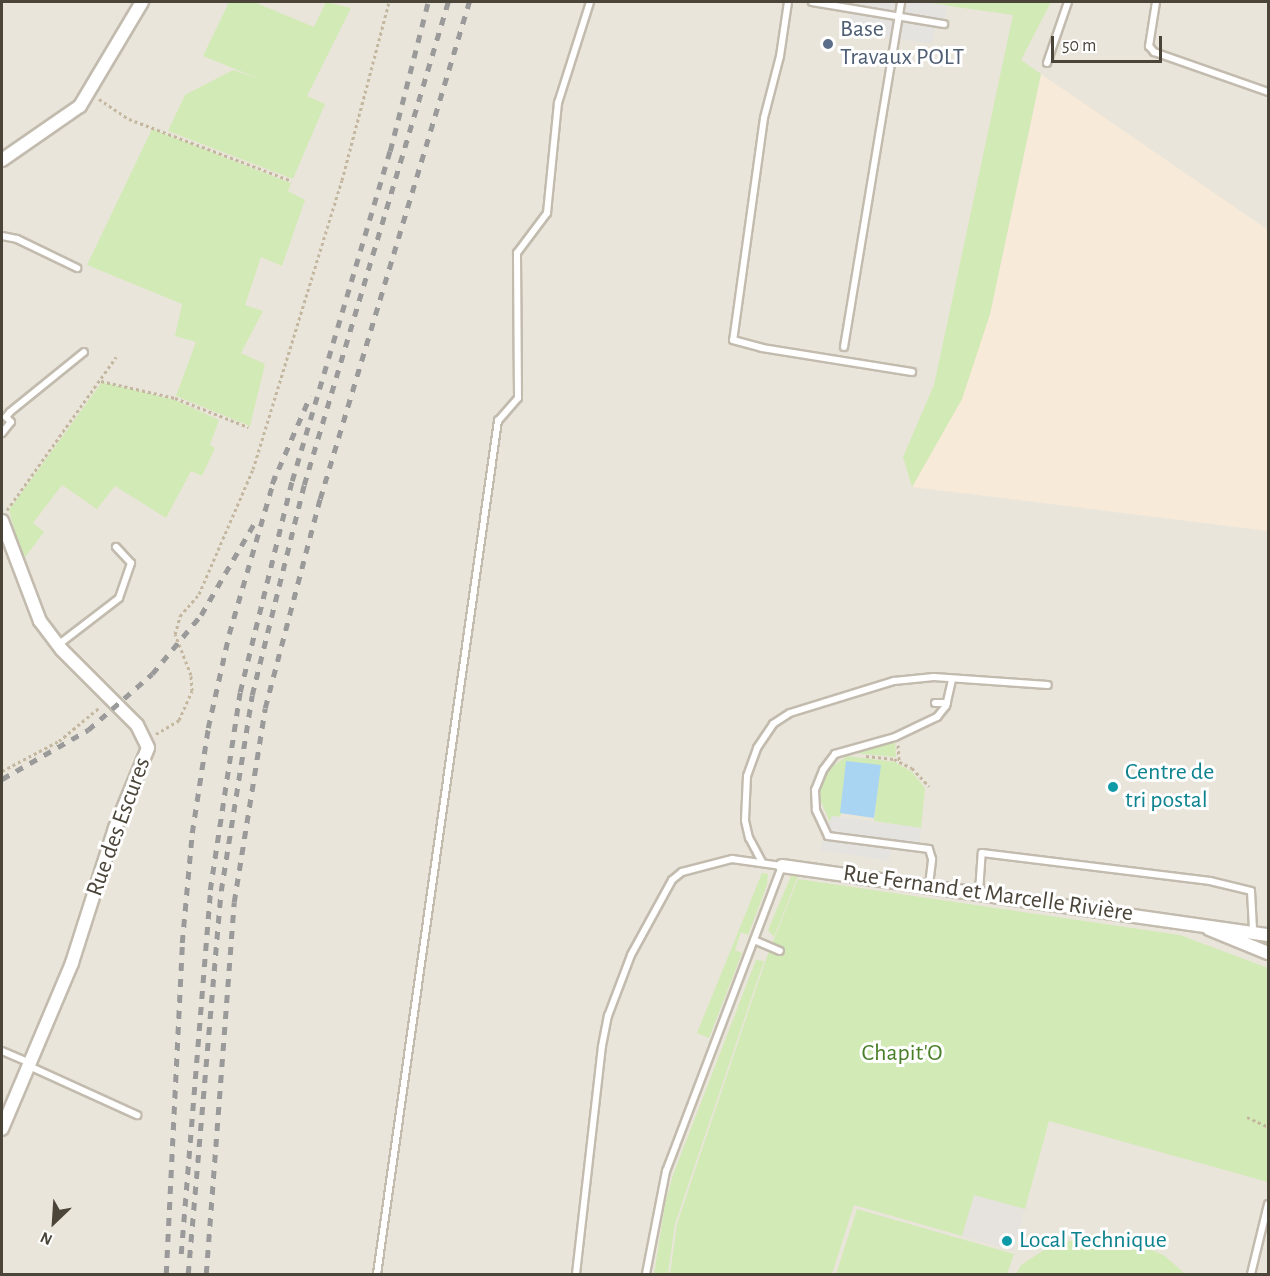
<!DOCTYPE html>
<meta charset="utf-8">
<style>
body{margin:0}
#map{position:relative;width:1270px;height:1276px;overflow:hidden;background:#f6f3ec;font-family:"Alegreya Sans",sans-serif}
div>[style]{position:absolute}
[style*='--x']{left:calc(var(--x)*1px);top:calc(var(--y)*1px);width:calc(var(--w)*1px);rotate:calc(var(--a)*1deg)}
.residential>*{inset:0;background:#eae5da}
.commercial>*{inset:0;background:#f7ead8}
.industrial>*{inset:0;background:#e6e2dd}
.green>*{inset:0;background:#d2eab5}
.parking>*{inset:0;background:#e5e3e0}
.water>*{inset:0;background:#a9d4f2}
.path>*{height:3px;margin-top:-1.5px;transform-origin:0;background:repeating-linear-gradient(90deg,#c4b79f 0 3px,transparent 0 6px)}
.roads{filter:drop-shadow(2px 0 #c2bbae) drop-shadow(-2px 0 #c2bbae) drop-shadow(0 2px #c2bbae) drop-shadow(0 -2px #c2bbae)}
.service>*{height:6px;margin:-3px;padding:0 3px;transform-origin:3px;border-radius:3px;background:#fff}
.minor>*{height:12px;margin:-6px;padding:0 6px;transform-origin:6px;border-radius:6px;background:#fff}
.rail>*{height:4.5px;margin-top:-2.25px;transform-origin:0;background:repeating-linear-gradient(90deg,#9a9a9a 0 8px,transparent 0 16px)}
.dots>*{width:16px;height:16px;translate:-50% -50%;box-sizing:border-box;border:3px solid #fff;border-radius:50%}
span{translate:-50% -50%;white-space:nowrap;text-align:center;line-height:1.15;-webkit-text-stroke:6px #fff;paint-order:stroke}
.service-label{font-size:24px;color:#4e5e75}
.left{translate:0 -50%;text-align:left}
.culture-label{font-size:24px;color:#0d838f}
.street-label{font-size:24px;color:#4b4439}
.park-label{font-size:24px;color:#4a7f2a}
.frame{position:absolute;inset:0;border:3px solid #4b4439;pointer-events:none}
.north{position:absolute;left:24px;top:1192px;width:60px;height:60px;-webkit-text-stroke:4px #fff;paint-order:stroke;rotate:205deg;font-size:16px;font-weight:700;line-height:24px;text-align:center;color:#4b4439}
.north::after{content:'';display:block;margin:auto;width:21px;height:27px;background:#4b4439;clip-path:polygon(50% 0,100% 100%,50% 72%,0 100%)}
.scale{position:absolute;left:1051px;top:36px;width:111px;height:27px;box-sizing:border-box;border:3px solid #4b4439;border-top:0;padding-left:8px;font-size:18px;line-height:21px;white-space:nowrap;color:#4b4439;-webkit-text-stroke:4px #fff;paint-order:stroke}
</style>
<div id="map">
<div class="residential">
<i style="clip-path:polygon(2px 2px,1268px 2px,1268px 1274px,2px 1274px)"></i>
</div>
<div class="commercial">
<i style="clip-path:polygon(1041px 74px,1268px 230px,1268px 531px,912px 487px,962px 399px,990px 314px)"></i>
</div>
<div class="industrial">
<i style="clip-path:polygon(974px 1195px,1025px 1209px,1013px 1251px,962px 1236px)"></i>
</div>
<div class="green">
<i style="clip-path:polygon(229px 2px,254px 2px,314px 27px,326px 2px,351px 8px,307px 96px,325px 104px,293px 179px,168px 131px,185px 95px,233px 70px,257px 78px,203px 56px)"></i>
<i style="clip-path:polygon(921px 2px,1051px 2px,1021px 60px,1041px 74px,990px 314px,962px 399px,912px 487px,903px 457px,934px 385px,1013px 15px)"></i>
<i style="clip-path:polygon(152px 129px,291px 183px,288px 191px,305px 200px,282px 266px,261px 257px,245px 305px,263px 311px,241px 353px,265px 364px,250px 426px,176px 396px,196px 342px,175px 336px,182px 304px,87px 265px)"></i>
<i style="clip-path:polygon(102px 382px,175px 400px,219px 420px,210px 445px,215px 448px,202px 476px,191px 471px,166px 518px,115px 486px,97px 509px,62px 485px,33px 523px,44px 532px,23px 560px,9px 510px)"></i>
<i style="clip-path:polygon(895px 741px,896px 757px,855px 753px)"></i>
<i style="clip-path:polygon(847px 756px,895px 762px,912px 772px,925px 788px,921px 828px,874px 821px,880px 765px,839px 817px,832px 816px,830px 822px,819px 797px,821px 783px,832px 767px)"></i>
<i style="clip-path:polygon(762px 873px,768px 874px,767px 885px,748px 935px,741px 932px,735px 950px,742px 953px,709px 1038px,697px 1033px)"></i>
<i style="clip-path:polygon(791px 876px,798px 876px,774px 937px,768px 930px)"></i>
<i style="clip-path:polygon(798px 879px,1180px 935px,1268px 968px,1268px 1182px,1049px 1121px,1025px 1209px,974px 1195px,962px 1236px,854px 1205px,832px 1274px,670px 1274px,677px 1224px,765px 962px)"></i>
<i style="clip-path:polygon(756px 960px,764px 961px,675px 1224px,668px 1274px,654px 1274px,665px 1204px,673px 1175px)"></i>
<i style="clip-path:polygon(857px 1209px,1014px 1254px,1007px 1274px,836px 1274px)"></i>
<i style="clip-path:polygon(1096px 1233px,1139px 1244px,1165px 1256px,1185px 1274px,1016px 1274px,1021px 1265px,1047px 1248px)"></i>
</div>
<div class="parking">
<i style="clip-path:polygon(812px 2px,921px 2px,947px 5px,944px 24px,936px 22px,932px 44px,848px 32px,851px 8px)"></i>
<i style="clip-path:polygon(832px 816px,921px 828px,919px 846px,891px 843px,889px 861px,820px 850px)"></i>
</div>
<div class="water">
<i style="clip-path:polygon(846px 761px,881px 765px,874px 818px,840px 813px)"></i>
</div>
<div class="path">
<i style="--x:99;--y:99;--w:36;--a:34"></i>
<i style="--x:129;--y:119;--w:174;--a:20.8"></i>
<i style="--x:101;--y:381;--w:76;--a:12.9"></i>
<i style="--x:175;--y:398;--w:79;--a:21.7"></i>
<i style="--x:7;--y:510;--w:188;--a:-54.5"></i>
<i style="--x:156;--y:734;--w:27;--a:-31"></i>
<i style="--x:179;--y:720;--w:32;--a:-66"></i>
<i style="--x:192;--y:691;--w:16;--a:-94"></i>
<i style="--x:191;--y:675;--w:44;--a:-111.3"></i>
<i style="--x:175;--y:634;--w:19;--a:-74"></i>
<i style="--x:180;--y:616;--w:29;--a:-49"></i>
<i style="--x:199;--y:594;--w:136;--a:-66.6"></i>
<i style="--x:253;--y:469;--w:302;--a:-72.9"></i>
<i style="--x:342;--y:180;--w:184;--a:-75.2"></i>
<i style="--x:898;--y:745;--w:16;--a:86"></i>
<i style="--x:866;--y:756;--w:28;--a:6"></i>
<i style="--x:894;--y:759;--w:20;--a:27"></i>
<i style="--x:912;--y:768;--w:25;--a:47"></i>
<i style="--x:2;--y:771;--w:64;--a:-27.8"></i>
<i style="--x:59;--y:741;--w:53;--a:-39.7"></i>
<i style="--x:1247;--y:1117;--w:23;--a:25"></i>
</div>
<div class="roads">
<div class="service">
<i style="--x:788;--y:2;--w:55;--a:98.4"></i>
<i style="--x:780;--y:56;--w:64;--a:104.5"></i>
<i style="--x:764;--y:118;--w:224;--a:97.9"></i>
<i style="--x:733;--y:340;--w:30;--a:15"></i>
<i style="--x:762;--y:348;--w:152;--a:9.1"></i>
<i style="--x:812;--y:2;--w:134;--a:9.5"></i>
<i style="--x:1156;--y:2;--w:45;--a:99"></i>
<i style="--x:1149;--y:46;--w:8;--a:50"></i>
<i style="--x:1154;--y:52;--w:121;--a:19.3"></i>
<i style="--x:1047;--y:63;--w:65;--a:-71"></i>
<i style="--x:2;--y:236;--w:15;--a:11"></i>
<i style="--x:17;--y:239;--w:67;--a:25.8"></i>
<i style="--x:844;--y:347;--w:350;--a:-80.6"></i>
<i style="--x:2;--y:433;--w:14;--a:-51"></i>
<i style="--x:11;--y:422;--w:7;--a:-135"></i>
<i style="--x:6;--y:417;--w:6;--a:-51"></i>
<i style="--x:10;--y:412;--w:95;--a:-39"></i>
<i style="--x:58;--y:645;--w:77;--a:-37.6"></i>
<i style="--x:119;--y:598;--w:37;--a:-71"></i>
<i style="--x:131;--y:563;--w:22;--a:-133"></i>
<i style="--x:935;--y:703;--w:12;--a:0"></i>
<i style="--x:762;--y:862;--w:27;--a:-118"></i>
<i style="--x:749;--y:838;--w:18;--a:-103"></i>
<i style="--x:745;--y:820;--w:44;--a:-87.4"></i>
<i style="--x:747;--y:776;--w:30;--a:-70"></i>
<i style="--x:757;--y:748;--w:29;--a:-56"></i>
<i style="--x:773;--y:724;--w:20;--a:-33"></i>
<i style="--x:790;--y:713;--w:109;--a:-17.1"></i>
<i style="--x:894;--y:681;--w:40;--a:-5.7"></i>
<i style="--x:934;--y:677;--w:114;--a:4"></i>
<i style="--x:929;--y:885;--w:26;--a:-83"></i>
<i style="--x:932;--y:859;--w:10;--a:-107"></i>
<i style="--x:929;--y:849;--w:102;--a:-172.7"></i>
<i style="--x:828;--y:836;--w:29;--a:-115"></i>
<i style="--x:816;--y:810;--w:20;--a:-93"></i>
<i style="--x:815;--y:790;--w:22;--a:-68"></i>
<i style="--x:823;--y:770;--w:20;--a:-53"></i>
<i style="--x:835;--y:754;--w:62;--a:-15.8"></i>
<i style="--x:895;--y:737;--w:47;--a:-25.5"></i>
<i style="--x:937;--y:717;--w:14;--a:-51"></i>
<i style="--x:946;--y:706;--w:27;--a:-77"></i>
<i style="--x:979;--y:892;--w:39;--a:-86"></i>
<i style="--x:982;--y:853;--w:230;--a:7"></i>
<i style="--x:1210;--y:881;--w:42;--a:13.7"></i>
<i style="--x:1251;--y:891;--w:39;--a:87"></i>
<i style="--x:754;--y:940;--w:28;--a:23"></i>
<i style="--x:2;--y:1051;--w:30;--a:23"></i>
<i style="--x:29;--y:1066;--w:119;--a:24.4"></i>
<i style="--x:377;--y:1274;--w:862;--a:-81.93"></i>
<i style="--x:498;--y:421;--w:30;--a:-49"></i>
<i style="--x:518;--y:398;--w:145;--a:-90.4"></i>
<i style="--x:517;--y:253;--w:50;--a:-53.1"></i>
<i style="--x:547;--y:213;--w:111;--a:-84.3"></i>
<i style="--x:558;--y:103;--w:106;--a:-72.4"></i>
<i style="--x:576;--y:1274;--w:229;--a:-83.5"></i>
<i style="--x:602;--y:1046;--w:31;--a:-79"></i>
<i style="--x:608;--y:1016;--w:65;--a:-69.3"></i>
<i style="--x:631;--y:955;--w:85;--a:-61.3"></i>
<i style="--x:672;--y:880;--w:13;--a:-39"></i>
<i style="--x:682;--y:872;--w:52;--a:-14.6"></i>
<i style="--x:732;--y:859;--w:50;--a:8"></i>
<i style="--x:782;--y:866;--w:326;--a:110.8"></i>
<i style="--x:666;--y:1171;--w:105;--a:101"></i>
<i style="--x:1251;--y:1274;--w:72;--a:-76.3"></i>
</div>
<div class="minor">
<i style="--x:2;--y:160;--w:95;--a:-34.7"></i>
<i style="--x:80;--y:106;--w:121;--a:-59.2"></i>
<i style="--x:2;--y:521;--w:107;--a:69.2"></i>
<i style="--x:40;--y:621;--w:36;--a:53"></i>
<i style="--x:62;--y:650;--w:106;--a:45"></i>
<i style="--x:137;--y:725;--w:25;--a:64"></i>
<i style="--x:148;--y:748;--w:87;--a:112.4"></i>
<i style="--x:115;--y:828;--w:142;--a:107.7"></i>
<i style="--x:72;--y:963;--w:180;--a:112.9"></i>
<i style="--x:782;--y:866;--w:491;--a:8.1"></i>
<i style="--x:1209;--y:929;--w:64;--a:22.1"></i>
</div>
</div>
<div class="rail">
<i style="--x:272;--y:484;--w:96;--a:-66.6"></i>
<i style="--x:2;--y:779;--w:99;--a:-29.7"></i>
<i style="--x:88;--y:730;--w:85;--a:-41.2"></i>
<i style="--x:152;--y:674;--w:77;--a:-50.3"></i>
<i style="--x:201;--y:615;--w:108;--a:-59.9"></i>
<i style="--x:181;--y:1254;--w:365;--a:-85.4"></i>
<i style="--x:210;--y:890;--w:200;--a:-81.4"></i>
<i style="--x:240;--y:692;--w:217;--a:-76.2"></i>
<i style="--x:292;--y:481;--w:344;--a:-73.5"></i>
<i style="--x:390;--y:151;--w:154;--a:-75.7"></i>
<i style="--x:166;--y:1274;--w:331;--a:-87.2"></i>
<i style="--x:182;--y:943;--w:110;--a:-84.8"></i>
<i style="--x:192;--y:833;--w:106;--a:-81.3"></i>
<i style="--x:208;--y:728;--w:96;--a:-77.4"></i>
<i style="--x:229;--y:634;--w:165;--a:-73.8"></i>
<i style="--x:188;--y:1274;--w:384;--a:-85.1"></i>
<i style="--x:221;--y:891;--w:198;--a:-81"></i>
<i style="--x:252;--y:695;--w:216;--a:-76.1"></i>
<i style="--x:304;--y:485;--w:504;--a:-73.4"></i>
<i style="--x:206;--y:1274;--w:373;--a:-85.7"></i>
<i style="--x:234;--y:902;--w:196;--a:-80.9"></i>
<i style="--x:265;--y:708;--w:216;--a:-75.3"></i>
<i style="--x:320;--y:499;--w:519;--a:-73.31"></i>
</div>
<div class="dots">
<i style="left:828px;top:44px;background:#5c6f8a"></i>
<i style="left:1113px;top:787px;background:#0f9aa8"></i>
<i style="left:1007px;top:1241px;background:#0f9aa8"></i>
</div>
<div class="service-label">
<span class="left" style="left:840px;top:44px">Base<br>Travaux POLT</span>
</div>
<div class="culture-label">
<span class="left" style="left:1125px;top:787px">Centre de<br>tri postal</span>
<span class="left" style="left:1019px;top:1241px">Local Technique</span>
</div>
<div class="street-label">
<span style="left:119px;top:827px;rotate:-70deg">Rue des Escures</span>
<span style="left:988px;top:894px;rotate:8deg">Rue Fernand et Marcelle Rivière</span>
</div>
<div class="park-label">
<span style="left:902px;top:1054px">Chapit'O</span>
</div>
<div class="frame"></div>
<div class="north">N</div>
<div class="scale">50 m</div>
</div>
